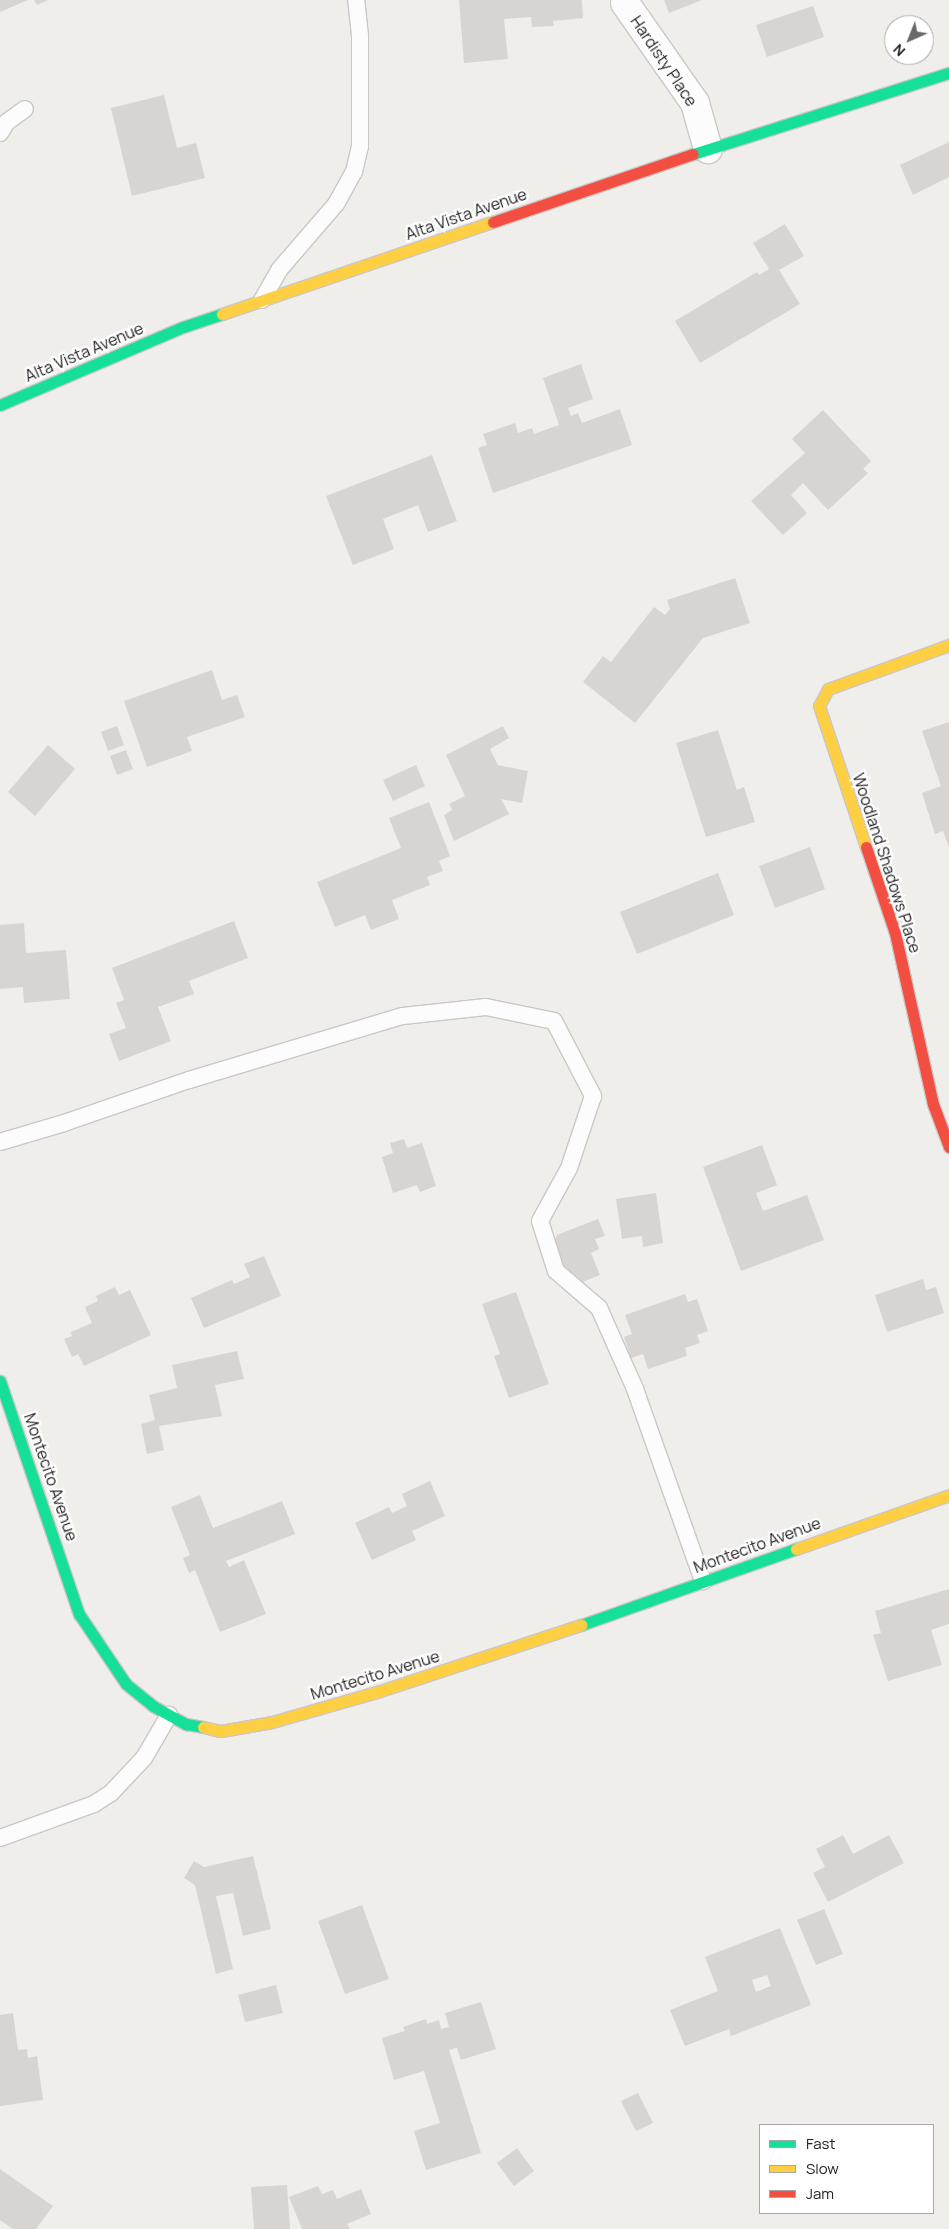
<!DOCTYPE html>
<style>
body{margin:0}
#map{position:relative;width:949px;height:2229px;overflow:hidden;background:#f0eeeb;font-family:Manrope,sans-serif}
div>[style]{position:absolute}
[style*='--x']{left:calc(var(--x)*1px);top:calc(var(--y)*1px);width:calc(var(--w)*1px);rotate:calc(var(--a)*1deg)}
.building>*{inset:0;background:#d7d4d2}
.roads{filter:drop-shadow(1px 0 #c9c8c7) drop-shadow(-1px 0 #c9c8c7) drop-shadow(0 1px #c9c8c7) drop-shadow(0 -1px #c9c8c7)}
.lane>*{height:16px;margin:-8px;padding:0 8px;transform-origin:8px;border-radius:8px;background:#fdfcfc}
.street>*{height:28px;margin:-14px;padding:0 14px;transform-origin:14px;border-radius:14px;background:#fdfcfc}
.fast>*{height:11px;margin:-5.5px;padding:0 5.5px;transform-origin:5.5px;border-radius:5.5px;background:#16e098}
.slow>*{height:11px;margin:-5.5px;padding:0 5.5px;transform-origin:5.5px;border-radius:5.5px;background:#ffcf43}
.jam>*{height:11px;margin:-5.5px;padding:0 5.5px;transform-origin:5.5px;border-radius:5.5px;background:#f24e42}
span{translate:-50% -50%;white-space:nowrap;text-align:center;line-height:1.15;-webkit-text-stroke:4.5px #fff;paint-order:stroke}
.street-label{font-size:16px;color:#222}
.legend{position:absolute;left:759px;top:2124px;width:175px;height:90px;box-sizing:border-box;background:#fff;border:1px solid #a7a7a7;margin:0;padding:6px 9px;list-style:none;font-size:15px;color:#222}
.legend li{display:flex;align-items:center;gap:10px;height:25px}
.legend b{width:25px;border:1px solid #a7a7a7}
.north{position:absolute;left:884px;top:15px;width:50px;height:50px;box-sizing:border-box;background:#fff;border:1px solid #a7a7a7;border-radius:50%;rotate:224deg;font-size:14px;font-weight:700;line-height:20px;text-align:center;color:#222}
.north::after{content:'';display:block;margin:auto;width:18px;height:22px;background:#6a6968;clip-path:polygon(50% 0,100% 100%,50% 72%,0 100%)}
</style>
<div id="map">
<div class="building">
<i style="clip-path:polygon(0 0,28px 0,0 12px)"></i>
<i style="clip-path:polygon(34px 0,48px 0,37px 5px)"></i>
<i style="clip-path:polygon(459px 0,582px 0,583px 18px,553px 21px,554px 26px,532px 27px,531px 17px,504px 19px,508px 59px,464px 63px)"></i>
<i style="clip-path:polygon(664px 0,702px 0,669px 13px)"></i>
<i style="clip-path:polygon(813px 6px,824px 37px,767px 57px,756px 25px)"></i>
<i style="clip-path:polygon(164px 95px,177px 148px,196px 143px,205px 178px,132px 196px,111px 108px)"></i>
<i style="clip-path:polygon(949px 142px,949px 177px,913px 195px,900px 165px)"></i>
<i style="clip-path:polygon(785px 224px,804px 256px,779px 270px,800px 304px,700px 363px,675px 321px,757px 272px,759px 275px,769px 269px,753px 243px)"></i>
<i style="clip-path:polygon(581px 364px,593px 399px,568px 408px,571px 416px,578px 413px,582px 423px,620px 409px,632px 445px,493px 493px,478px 448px,487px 445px,483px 434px,515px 423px,518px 433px,532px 428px,534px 434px,559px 425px,543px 378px)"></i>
<i style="clip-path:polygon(823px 410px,871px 461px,863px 469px,868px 473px,828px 510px,803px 483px,791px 495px,807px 513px,783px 535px,751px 501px,805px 453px,792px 439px)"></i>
<i style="clip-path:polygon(432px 455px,457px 521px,428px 532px,418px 505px,383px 519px,394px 549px,353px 565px,326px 496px)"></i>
<i style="clip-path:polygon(735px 578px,750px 623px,703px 638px,635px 723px,583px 682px,603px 656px,611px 662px,654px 607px,665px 615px,670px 609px,667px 600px)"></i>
<i style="clip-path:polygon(212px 670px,222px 700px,237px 695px,245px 717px,187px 737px,192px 751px,147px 767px,124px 701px)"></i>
<i style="clip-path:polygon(949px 722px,949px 847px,943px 831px,935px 834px,922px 793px,941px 786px,922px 731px)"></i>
<i style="clip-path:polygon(117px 726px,124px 745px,108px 751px,101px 732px)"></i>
<i style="clip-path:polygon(503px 726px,509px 738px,490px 749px,498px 765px,528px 771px,522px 803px,501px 799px,509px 814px,454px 841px,444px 815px,452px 810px,449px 804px,465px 796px,446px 755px)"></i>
<i style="clip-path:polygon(718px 730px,737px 790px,744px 787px,755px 822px,706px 837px,676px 743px)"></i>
<i style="clip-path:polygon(48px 745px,75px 769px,35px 816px,8px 792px)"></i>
<i style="clip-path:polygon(126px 750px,133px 769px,117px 775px,110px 756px)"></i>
<i style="clip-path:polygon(416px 765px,425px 786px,393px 801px,383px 780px)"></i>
<i style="clip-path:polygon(429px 802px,450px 856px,439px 861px,443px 871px,427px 877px,430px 885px,392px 900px,399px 919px,371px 930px,365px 915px,335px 927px,317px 882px,401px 848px,389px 818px)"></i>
<i style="clip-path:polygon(810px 847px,825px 889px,775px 908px,759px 866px)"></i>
<i style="clip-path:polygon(718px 873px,734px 915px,637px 954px,620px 912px)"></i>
<i style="clip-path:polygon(234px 921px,248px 958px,189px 981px,194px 994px,158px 1007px,171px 1041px,119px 1061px,109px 1034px,126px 1028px,116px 1003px,124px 1000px,112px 968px)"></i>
<i style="clip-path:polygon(24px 923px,26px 953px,66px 950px,70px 999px,24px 1003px,23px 987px,0 989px,0 925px)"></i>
<i style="clip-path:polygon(404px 1139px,407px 1148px,422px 1143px,436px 1186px,420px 1192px,417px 1185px,393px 1193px,382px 1157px,393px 1153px,390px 1143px)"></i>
<i style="clip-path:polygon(762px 1145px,777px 1185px,756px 1193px,763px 1211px,807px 1195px,824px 1240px,741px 1271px,703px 1167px)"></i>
<i style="clip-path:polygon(656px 1193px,663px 1243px,643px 1247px,642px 1236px,622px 1239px,616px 1199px)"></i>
<i style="clip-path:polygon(598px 1219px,605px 1236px,595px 1239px,599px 1249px,591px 1253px,600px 1275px,580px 1283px,578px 1276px,573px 1278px,570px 1272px,565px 1274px,555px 1240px,557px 1235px)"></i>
<i style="clip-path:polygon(264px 1256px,281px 1296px,204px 1328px,191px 1298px,232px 1280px,234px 1284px,250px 1277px,244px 1264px)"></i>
<i style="clip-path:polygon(923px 1279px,926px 1290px,936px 1287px,944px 1313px,887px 1332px,875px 1295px)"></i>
<i style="clip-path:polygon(115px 1287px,119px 1295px,130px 1290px,151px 1335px,84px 1366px,78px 1354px,72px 1357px,64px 1339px,72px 1336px,71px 1332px,92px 1323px,85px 1307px,98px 1301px,96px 1296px)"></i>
<i style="clip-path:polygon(516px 1292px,549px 1384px,509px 1398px,494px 1356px,500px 1354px,482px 1304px)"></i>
<i style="clip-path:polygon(685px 1294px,688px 1302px,697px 1299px,708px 1331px,697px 1335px,700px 1343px,685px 1348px,687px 1356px,648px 1369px,643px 1354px,631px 1358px,624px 1337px,632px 1334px,625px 1315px)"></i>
<i style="clip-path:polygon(237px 1351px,244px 1379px,215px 1385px,222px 1416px,159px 1426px,164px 1450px,147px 1454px,141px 1424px,155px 1420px,149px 1395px,177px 1388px,172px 1365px)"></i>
<i style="clip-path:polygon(430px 1481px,445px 1516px,412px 1531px,416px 1540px,372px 1560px,355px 1523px,389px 1507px,392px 1513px,407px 1506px,402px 1494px)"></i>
<i style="clip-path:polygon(200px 1495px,213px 1528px,282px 1501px,295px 1534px,226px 1561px,229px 1567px,244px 1560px,266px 1614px,220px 1632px,195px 1570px,189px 1573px,183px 1558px,190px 1555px,171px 1507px)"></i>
<i style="clip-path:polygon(949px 1589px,949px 1624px,931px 1630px,942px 1665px,888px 1681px,873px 1635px,881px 1633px,875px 1611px)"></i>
<i style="clip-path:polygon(843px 1835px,853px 1854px,889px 1835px,904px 1863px,828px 1902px,813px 1873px,825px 1867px,816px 1849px)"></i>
<i style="clip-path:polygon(253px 1856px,271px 1929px,243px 1936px,233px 1893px,216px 1896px,233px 1969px,216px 1974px,195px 1885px,184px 1878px,194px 1861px,204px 1867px)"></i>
<i style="clip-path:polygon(362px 1905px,389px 1979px,345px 1994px,318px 1921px)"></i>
<i style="clip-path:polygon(824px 1909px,843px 1954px,816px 1965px,797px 1920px)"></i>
<i style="clip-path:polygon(evenodd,780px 1928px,811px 2005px,731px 2036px,729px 2029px,685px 2046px,670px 2010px,718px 1991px,705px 1957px,780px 1928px,767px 1975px,771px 1986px,756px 1992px,752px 1980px,767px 1975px)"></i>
<i style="clip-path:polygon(276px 1985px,283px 2013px,245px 2022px,238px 1995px)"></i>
<i style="clip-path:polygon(481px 2002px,496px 2049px,461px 2060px,457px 2048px,449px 2050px,481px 2153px,426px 2170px,414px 2131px,440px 2123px,424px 2071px,394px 2080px,382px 2038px,405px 2031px,403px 2027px,426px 2019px,427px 2024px,439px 2020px,441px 2029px,449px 2027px,445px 2013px)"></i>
<i style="clip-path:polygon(13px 2013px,18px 2050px,27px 2049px,28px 2058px,37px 2056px,43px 2100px,0 2106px,0 2015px)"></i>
<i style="clip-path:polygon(638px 2093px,653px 2123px,636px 2131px,621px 2101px)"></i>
<i style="clip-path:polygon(517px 2148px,534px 2171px,514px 2186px,497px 2163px)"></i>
<i style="clip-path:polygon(0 2169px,53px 2206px,36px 2229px,13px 2229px,0 2220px)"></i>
<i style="clip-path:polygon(287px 2185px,290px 2229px,254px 2229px,251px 2187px)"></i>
<i style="clip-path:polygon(318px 2186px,322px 2194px,333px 2190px,337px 2199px,361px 2189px,371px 2214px,347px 2224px,350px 2229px,302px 2229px,289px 2197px)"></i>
</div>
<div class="roads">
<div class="lane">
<i style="--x:0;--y:133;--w:13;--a:-58"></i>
<i style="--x:7;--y:122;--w:22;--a:-36"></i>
<i style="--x:262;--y:300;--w:34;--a:-60"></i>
<i style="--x:279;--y:270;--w:87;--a:-49.2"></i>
<i style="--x:336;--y:204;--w:37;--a:-61"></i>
<i style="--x:354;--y:172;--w:27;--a:-77"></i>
<i style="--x:360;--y:146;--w:110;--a:-90"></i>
<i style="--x:360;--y:36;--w:36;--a:-96"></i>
<i style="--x:0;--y:1142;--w:67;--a:-16.5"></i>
<i style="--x:64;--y:1123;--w:132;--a:-19"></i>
<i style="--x:189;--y:1080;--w:223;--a:-16.7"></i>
<i style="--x:403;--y:1016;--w:83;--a:-6.2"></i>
<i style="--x:486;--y:1007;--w:69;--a:11.6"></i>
<i style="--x:554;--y:1021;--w:85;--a:62.5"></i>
<i style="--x:593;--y:1096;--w:76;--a:108.4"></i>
<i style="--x:569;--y:1168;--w:60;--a:118.7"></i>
<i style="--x:540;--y:1221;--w:52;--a:72.3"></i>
<i style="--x:556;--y:1271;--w:57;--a:40.7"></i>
<i style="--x:599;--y:1308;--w:89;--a:66"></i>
<i style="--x:635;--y:1389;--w:204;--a:70.5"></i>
<i style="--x:0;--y:1838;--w:100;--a:-19.9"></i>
<i style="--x:94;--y:1804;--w:20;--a:-33"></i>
<i style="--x:111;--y:1793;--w:48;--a:-46.7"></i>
<i style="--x:144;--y:1758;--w:50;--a:-59.8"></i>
</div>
<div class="street">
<i style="--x:625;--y:3;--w:122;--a:55"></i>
<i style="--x:695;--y:103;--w:48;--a:74.2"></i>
</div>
<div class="fast">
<i style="--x:693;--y:154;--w:269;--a:-17.6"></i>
<i style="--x:0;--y:405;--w:199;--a:-23.1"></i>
<i style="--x:183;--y:327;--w:41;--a:-18.4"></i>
<i style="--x:0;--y:1381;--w:246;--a:71.3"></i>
<i style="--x:79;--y:1614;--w:84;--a:56.1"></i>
<i style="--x:126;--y:1684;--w:35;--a:39"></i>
<i style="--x:153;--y:1706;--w:38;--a:29"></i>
<i style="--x:186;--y:1724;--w:17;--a:10"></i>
<i style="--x:581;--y:1625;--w:228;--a:-19.5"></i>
</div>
<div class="slow">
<i style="--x:222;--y:314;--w:286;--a:-18.8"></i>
<i style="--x:866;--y:847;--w:149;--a:-108.4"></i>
<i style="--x:819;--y:706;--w:19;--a:-62"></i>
<i style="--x:828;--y:689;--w:129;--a:-20"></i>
<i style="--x:796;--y:1549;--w:162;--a:-19.4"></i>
<i style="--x:203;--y:1727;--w:18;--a:13"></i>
<i style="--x:221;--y:1731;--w:52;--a:-10"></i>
<i style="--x:272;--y:1722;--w:112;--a:-16"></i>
<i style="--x:380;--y:1691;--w:212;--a:-18.2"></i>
</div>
<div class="jam">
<i style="--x:493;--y:222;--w:211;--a:-18.8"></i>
<i style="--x:866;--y:847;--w:91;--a:71.4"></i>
<i style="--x:895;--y:933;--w:175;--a:77.5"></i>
<i style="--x:933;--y:1104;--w:46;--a:69.6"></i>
</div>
</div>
<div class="street-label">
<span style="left:664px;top:61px;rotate:56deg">Hardisty Place</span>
<span style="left:466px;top:214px;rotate:-19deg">Alta Vista Avenue</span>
<span style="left:84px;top:352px;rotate:-23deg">Alta Vista Avenue</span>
<span style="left:887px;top:863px;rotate:72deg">Woodland Shadows Place</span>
<span style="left:51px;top:1477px;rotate:71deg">Montecito Avenue</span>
<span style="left:757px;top:1545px;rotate:-20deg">Montecito Avenue</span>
<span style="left:375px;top:1675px;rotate:-17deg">Montecito Avenue</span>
</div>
<ul class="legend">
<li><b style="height:6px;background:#16e098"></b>Fast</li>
<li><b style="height:6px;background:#ffcf43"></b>Slow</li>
<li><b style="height:6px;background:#f24e42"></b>Jam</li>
</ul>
<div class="north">N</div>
</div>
